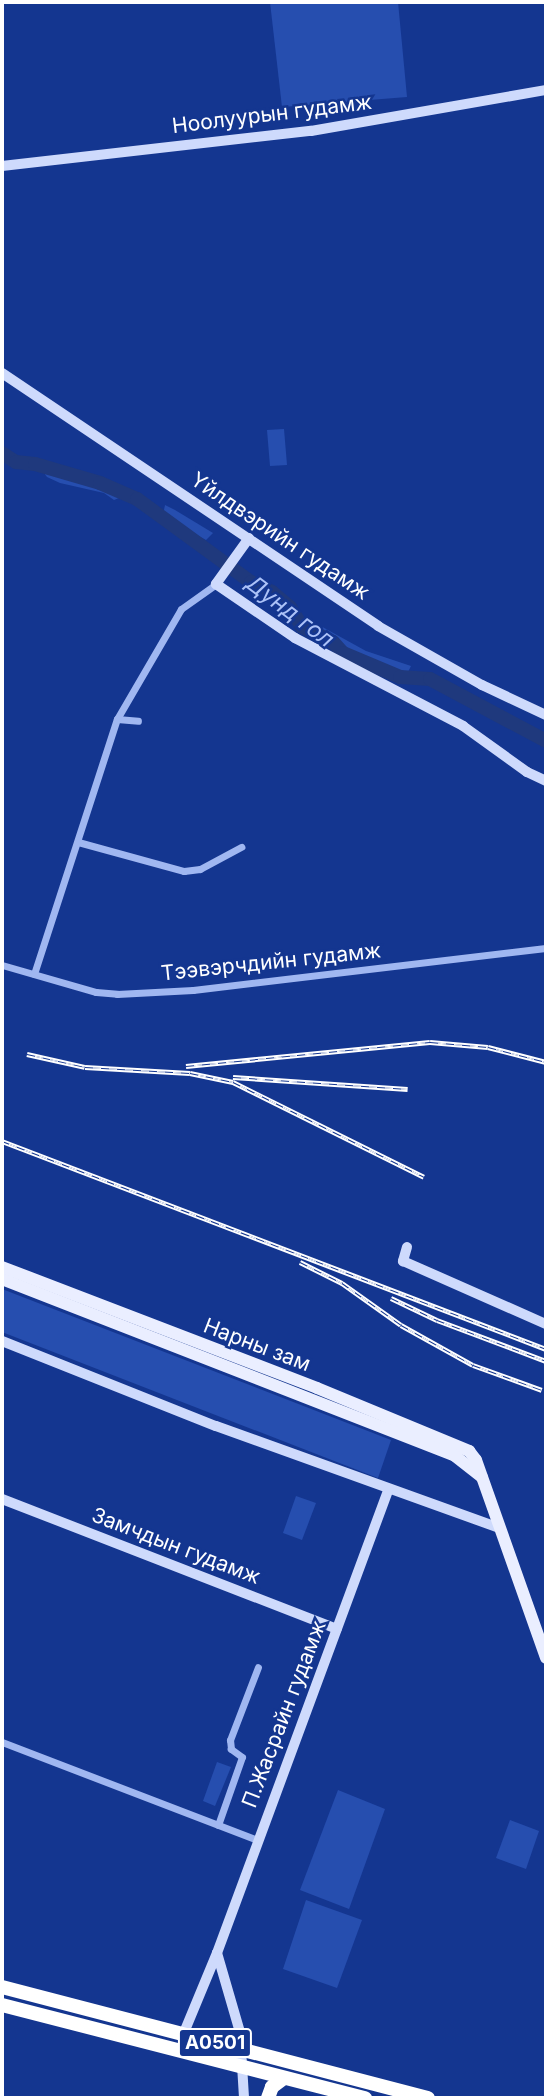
<!DOCTYPE html>
<meta charset="utf-8">
<style>
body{margin:0}
#map{position:relative;width:548px;height:2100px;overflow:hidden;background:#143690;font-family:Inter,sans-serif}
div>[style]{position:absolute}
[style*='--x']{left:calc(var(--x)*1px);top:calc(var(--y)*1px);width:calc(var(--w)*1px);rotate:calc(var(--a)*1deg)}
.green>*{inset:0;background:#264eaf}
.river>*{height:14px;margin:-7px;padding:0 7px;transform-origin:7px;border-radius:7px;background:#1f397d}
.street>*{height:7px;margin:-3.5px;padding:0 3.5px;transform-origin:3.5px;border-radius:3.5px;background:#a0b7f1}
.secondary>*{height:10px;margin:-5px;padding:0 5px;transform-origin:5px;border-radius:5px;background:#cedafc}
.primary>*{height:12px;margin:-6px;padding:0 6px;transform-origin:6px;border-radius:6px;background:#eaeeff}
.highway>*{height:14px;margin:-7px;padding:0 7px;transform-origin:7px;border-radius:7px;background:#fff}
.rail>*{height:5px;margin-top:-2.5px;transform-origin:0;background:repeating-linear-gradient(90deg,#143690 0 8px,#fff 0 16px);box-sizing:border-box;border-block:2px solid #fff}
span{translate:-50% -50%;white-space:nowrap;text-align:center;line-height:1.15;-webkit-text-stroke:5px #143690;paint-order:stroke}
.shield-label span{padding:2px 5px;background:#143690;border:2px solid;border-radius:5px;-webkit-text-stroke-width:0}
.shield-label{font-size:19px;color:#fff;font-weight:700}
.street-label{font-size:21px;color:#fff}
.water-label{font-size:23px;color:#acc2f8;font-style:italic}
.frame{position:absolute;inset:0;border:4px solid #fff;pointer-events:none}
</style>
<div id="map">
<div class="green">
<i style="clip-path:polygon(270px 2px,398px 2px,407px 97px,282px 107px)"></i>
<i style="clip-path:polygon(284px 429px,287px 465px,270px 466px,267px 430px)"></i>
<i style="clip-path:polygon(46px 470px,88px 482px,124px 496px,114px 500px,104px 493px,60px 483px,47px 477px,44px 473px)"></i>
<i style="clip-path:polygon(165px 505px,175px 510px,213px 533px,206px 540px,173px 522px,163px 515px)"></i>
<i style="clip-path:polygon(317px 624px,366px 651px,411px 666px,406px 676px,352px 654px,314px 628px)"></i>
<i style="clip-path:polygon(2px 1289px,391px 1440px,378px 1478px,2px 1332px)"></i>
<i style="clip-path:polygon(296px 1496px,316px 1503px,302px 1540px,283px 1533px)"></i>
<i style="clip-path:polygon(217px 1762px,231px 1767px,215px 1806px,203px 1801px)"></i>
<i style="clip-path:polygon(338px 1790px,385px 1809px,349px 1909px,300px 1890px)"></i>
<i style="clip-path:polygon(510px 1820px,539px 1831px,526px 1869px,496px 1858px)"></i>
<i style="clip-path:polygon(306px 1900px,362px 1920px,337px 1988px,283px 1969px)"></i>
</div>
<div class="river">
<i style="--x:2;--y:453;--w:17;--a:33"></i>
<i style="--x:16;--y:462;--w:19;--a:6"></i>
<i style="--x:35;--y:464;--w:68;--a:16.3"></i>
<i style="--x:100;--y:483;--w:40;--a:23.4"></i>
<i style="--x:137;--y:499;--w:141;--a:36.1"></i>
<i style="--x:251;--y:582;--w:23;--a:25"></i>
<i style="--x:272;--y:592;--w:23;--a:40"></i>
<i style="--x:290;--y:607;--w:23;--a:59"></i>
<i style="--x:302;--y:627;--w:34;--a:26"></i>
<i style="--x:333;--y:642;--w:15;--a:48"></i>
<i style="--x:343;--y:653;--w:62;--a:22.8"></i>
<i style="--x:400;--y:677;--w:30;--a:4"></i>
<i style="--x:430;--y:679;--w:132;--a:28.1"></i>
</div>
<div class="street">
<i style="--x:117;--y:719;--w:21;--a:5"></i>
<i style="--x:78;--y:842;--w:110;--a:15.3"></i>
<i style="--x:184;--y:871;--w:16;--a:-7"></i>
<i style="--x:200;--y:869;--w:47;--a:-28.2"></i>
<i style="--x:2;--y:965;--w:98;--a:16"></i>
<i style="--x:96;--y:992;--w:21;--a:5"></i>
<i style="--x:117;--y:994;--w:76;--a:-3"></i>
<i style="--x:193;--y:990;--w:355;--a:-6.8"></i>
<i style="--x:34;--y:974;--w:268;--a:-72"></i>
<i style="--x:117;--y:719;--w:127;--a:-59.8"></i>
<i style="--x:181;--y:609;--w:43;--a:-35.5"></i>
<i style="--x:2;--y:1742;--w:273;--a:21"></i>
<i style="--x:218;--y:1825;--w:72;--a:-70.6"></i>
<i style="--x:242;--y:1757;--w:14;--a:-144"></i>
<i style="--x:231;--y:1749;--w:9;--a:-96"></i>
<i style="--x:230;--y:1740;--w:78;--a:-69"></i>
</div>
<div class="secondary">
<i style="--x:2;--y:166;--w:311;--a:-6.5"></i>
<i style="--x:311;--y:131;--w:239;--a:-9.9"></i>
<i style="--x:2;--y:373;--w:453;--a:33.9"></i>
<i style="--x:378;--y:626;--w:120;--a:29.6"></i>
<i style="--x:482;--y:685;--w:71;--a:25.1"></i>
<i style="--x:249;--y:538;--w:57;--a:125.7"></i>
<i style="--x:216;--y:584;--w:96;--a:34.4"></i>
<i style="--x:295;--y:638;--w:190;--a:27.6"></i>
<i style="--x:463;--y:726;--w:79;--a:35.7"></i>
<i style="--x:527;--y:772;--w:21;--a:25"></i>
<i style="--x:407;--y:1247;--w:15;--a:106"></i>
<i style="--x:403;--y:1261;--w:156;--a:23.8"></i>
<i style="--x:2;--y:1341;--w:230;--a:21.7"></i>
<i style="--x:216;--y:1426;--w:302;--a:19.8"></i>
<i style="--x:2;--y:1499;--w:359;--a:21.2"></i>
<i style="--x:217;--y:1953;--w:82;--a:73.8"></i>
<i style="--x:240;--y:2032;--w:66;--a:86.5"></i>
<i style="--x:183;--y:2035;--w:89;--a:-67.5"></i>
<i style="--x:217;--y:1953;--w:495;--a:-69.7"></i>
</div>
<div class="primary">
<i style="--x:2;--y:1267;--w:337;--a:21"></i>
<i style="--x:317;--y:1388;--w:165;--a:22.5"></i>
<i style="--x:469;--y:1451;--w:11;--a:52"></i>
<i style="--x:476;--y:1460;--w:210;--a:70.5"></i>
<i style="--x:2;--y:1279;--w:486;--a:21.3"></i>
<i style="--x:455;--y:1456;--w:34;--a:38"></i>
</div>
<div class="highway">
<i style="--x:2;--y:1987;--w:440;--a:14.6"></i>
<i style="--x:2;--y:2005;--w:375;--a:14.4"></i>
<i style="--x:268;--y:2098;--w:12;--a:-70"></i>
<i style="--x:272;--y:2087;--w:15;--a:-37"></i>
</div>
<div class="rail">
<i style="--x:27;--y:1054;--w:59;--a:12.6"></i>
<i style="--x:85;--y:1067;--w:105;--a:3.3"></i>
<i style="--x:190;--y:1073;--w:44;--a:11.8"></i>
<i style="--x:233;--y:1082;--w:213;--a:26.4"></i>
<i style="--x:186;--y:1066;--w:245;--a:-5.6"></i>
<i style="--x:430;--y:1042;--w:58;--a:4.9"></i>
<i style="--x:488;--y:1047;--w:60;--a:14.5"></i>
<i style="--x:233;--y:1077;--w:175;--a:3.9"></i>
<i style="--x:2;--y:1141;--w:582;--a:20.92"></i>
<i style="--x:300;--y:1262;--w:47;--a:26.6"></i>
<i style="--x:342;--y:1283;--w:72;--a:35.4"></i>
<i style="--x:401;--y:1325;--w:82;--a:29.1"></i>
<i style="--x:473;--y:1365;--w:73;--a:19.9"></i>
<i style="--x:391;--y:1298;--w:51;--a:25.6"></i>
<i style="--x:437;--y:1320;--w:116;--a:20.6"></i>
</div>
<div class="shield-label">
<span style="left:215px;top:2043px">A0501</span>
</div>
<div class="street-label">
<span style="left:272px;top:114px;rotate:-7deg">Ноолуурын гудамж</span>
<span style="left:280px;top:536px;rotate:34deg">Yйлдвэрийн гудамж</span>
<span style="left:271px;top:962px;rotate:-6deg">Тээвэрчдийн гудамж</span>
<span style="left:257px;top:1345px;rotate:21deg">Нарны зам</span>
<span style="left:176px;top:1546px;rotate:21deg">Замчдын гудамж</span>
<span style="left:284px;top:1714px;rotate:-69deg">П.Жасрайн гудамж</span>
</div>
<div class="water-label">
<span style="left:290px;top:611px;rotate:37deg">Дунд гол</span>
</div>
<div class="frame"></div>
</div>
